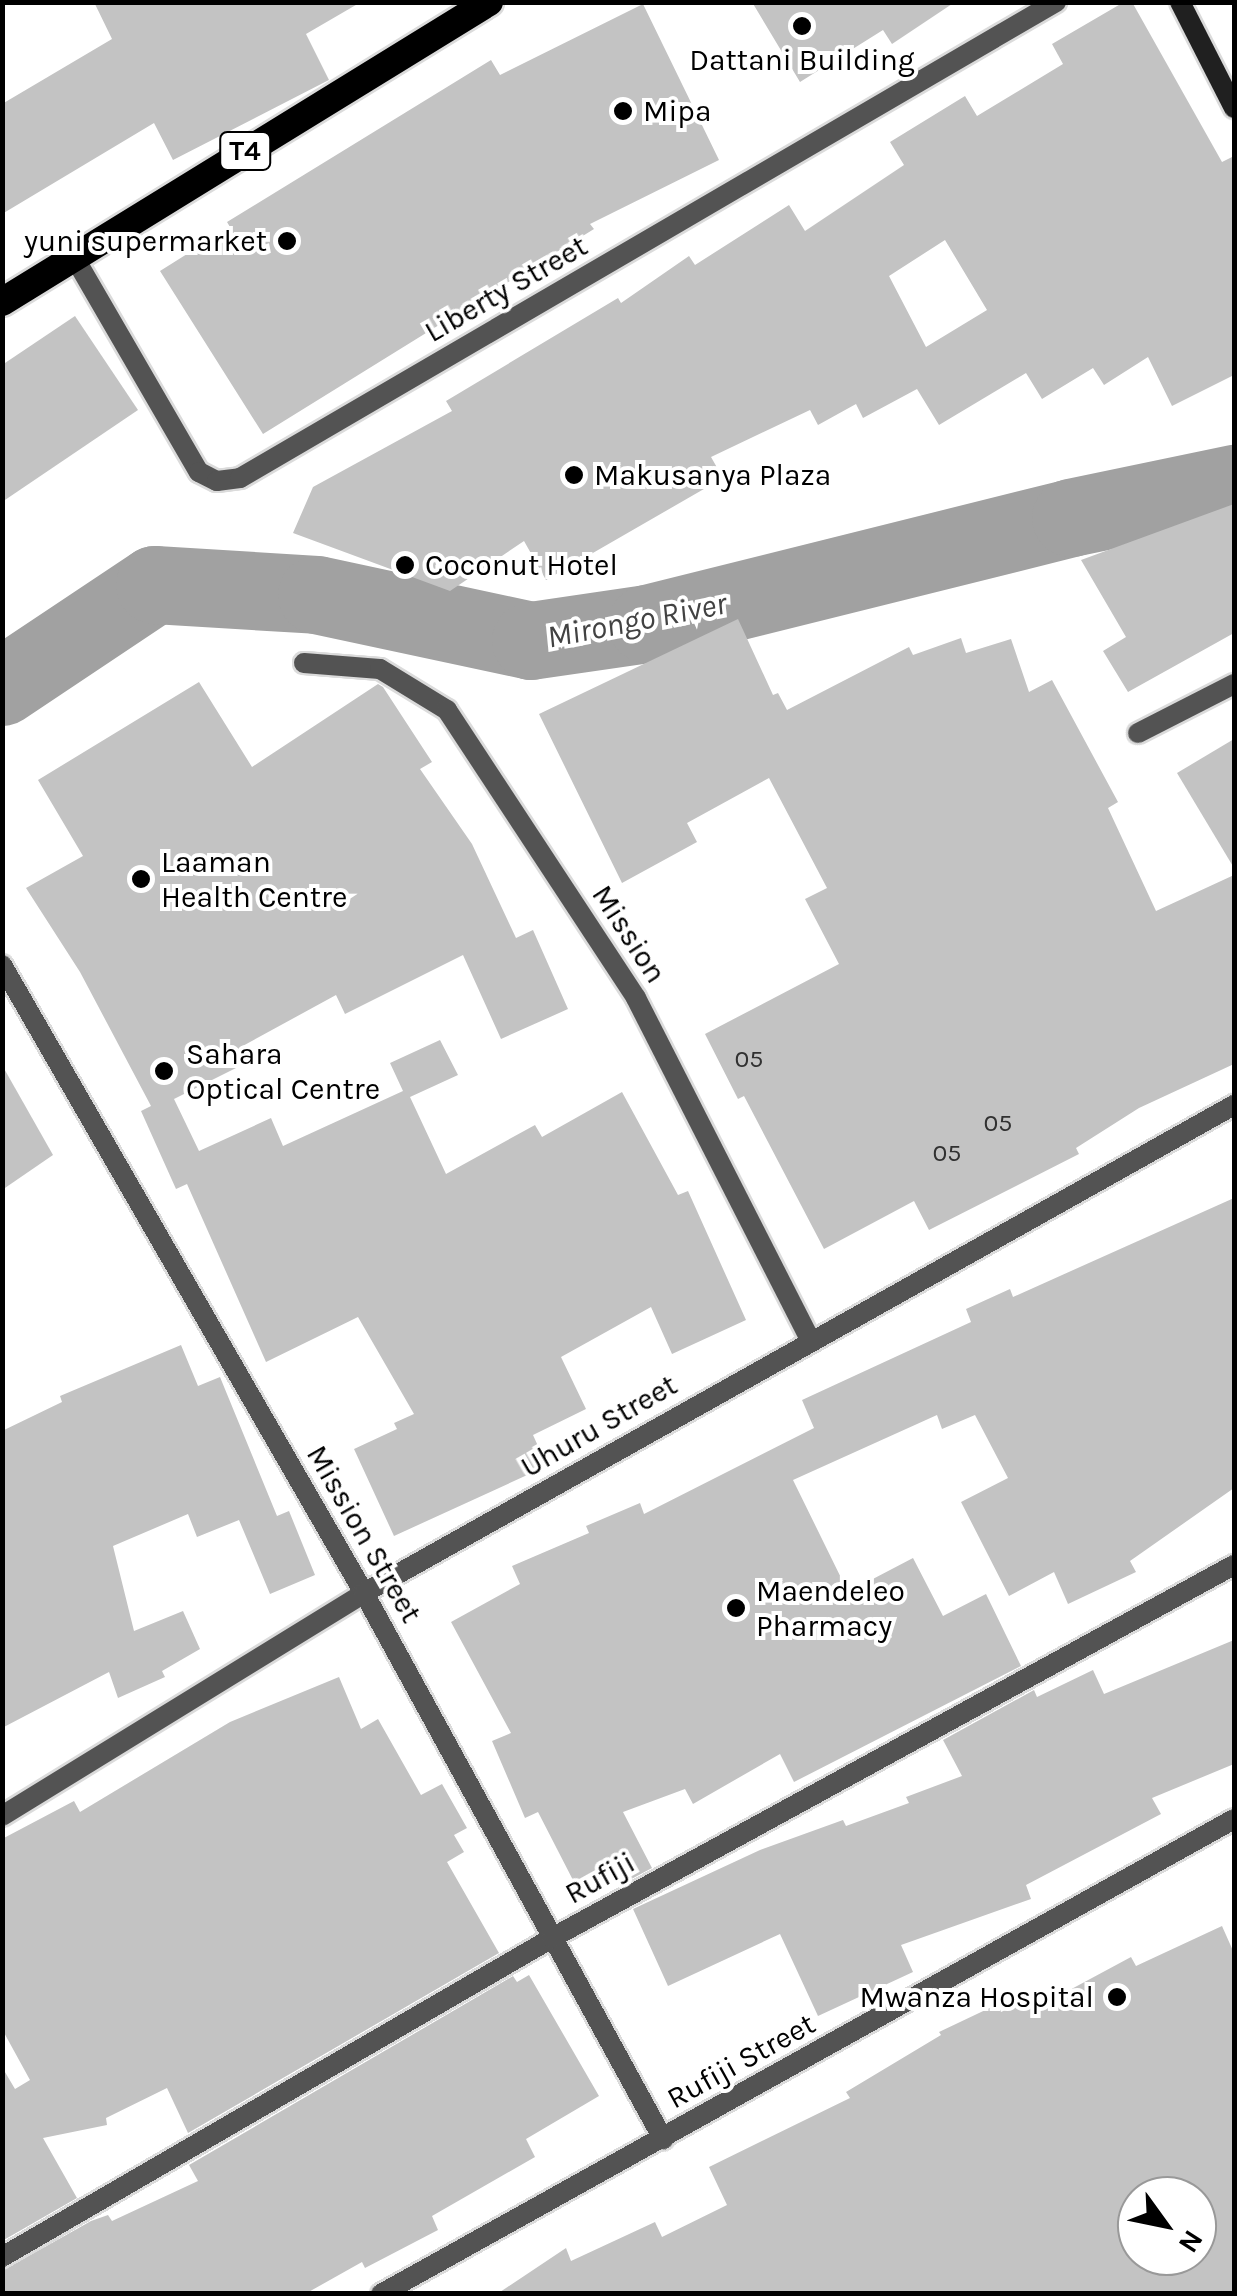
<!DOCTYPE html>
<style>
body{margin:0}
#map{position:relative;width:1237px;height:2296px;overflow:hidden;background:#fff;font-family:Karla,sans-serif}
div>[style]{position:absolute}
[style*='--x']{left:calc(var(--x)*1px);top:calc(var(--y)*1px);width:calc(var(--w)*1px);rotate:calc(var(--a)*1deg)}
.river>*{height:78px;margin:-39px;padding:0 39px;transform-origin:39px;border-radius:39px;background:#a1a1a1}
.building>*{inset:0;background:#c3c3c3}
.roads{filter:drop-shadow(2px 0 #dbdbdb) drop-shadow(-2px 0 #dbdbdb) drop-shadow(0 2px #dbdbdb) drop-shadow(0 -2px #dbdbdb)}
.minor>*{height:20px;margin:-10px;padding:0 10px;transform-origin:10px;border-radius:10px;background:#535353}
.tertiary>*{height:20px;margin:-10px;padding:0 10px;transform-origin:10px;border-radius:10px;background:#535353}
.secondary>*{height:20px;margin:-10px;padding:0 10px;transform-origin:10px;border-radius:10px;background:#202020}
.trunk>*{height:28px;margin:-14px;padding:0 14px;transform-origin:14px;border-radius:14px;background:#000}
.dots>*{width:28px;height:28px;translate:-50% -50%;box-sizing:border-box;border:5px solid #fff;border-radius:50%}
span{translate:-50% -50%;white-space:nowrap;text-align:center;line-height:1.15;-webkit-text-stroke:8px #fff;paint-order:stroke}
.number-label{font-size:25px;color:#313131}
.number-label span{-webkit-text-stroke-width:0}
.shield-label span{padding:2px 8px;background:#fff;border:2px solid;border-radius:8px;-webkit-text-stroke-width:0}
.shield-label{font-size:28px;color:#000;font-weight:700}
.poi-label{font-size:30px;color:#000}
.left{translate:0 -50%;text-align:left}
.right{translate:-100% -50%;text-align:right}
.street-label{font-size:30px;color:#000}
.water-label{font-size:32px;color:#424242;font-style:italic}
.frame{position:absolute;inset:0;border:5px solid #000;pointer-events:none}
.north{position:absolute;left:1117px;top:2176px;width:100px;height:100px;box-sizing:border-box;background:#fff;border:2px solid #999;border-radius:50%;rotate:123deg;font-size:28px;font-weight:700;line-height:40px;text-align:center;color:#000}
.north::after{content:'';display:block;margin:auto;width:35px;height:45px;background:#000;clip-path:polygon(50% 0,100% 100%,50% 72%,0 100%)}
</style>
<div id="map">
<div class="river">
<i style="--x:2;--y:687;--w:184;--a:-33.7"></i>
<i style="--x:155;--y:585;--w:162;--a:3.5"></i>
<i style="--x:317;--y:595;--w:219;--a:12.1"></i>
<i style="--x:531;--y:641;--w:117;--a:-8.3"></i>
<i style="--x:647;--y:624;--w:437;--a:-14"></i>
<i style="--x:1071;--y:518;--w:167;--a:-11.8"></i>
</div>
<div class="building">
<i style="clip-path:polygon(94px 2px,361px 2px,306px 34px,329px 80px,325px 82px,173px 160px,154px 123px,2px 214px,2px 104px,112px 39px)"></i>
<i style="clip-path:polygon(752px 2px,955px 2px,892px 44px,883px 30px,800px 82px)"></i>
<i style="clip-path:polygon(evenodd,1124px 2px,1132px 2px,1222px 162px,1234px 156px,1234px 375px,1172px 406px,1148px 357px,1104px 385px,1093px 368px,1042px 399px,1026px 373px,939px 425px,917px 389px,863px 418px,856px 404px,818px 425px,810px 410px,711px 457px,723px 478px,546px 580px,524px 541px,450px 591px,293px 533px,313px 487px,452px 411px,446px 401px,618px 298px,621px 303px,689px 256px,695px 265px,789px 205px,805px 231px,904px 165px,890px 142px,965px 96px,977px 116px,1063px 64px,1052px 44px,1124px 2px,945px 240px,987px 310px,926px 347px,889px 276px,945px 240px)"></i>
<i style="clip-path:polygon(643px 4px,719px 160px,590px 224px,594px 229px,263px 434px,160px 271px,230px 227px,227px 222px,491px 60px,500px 75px)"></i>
<i style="clip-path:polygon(75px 316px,138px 410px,2px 502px,2px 365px)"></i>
<i style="clip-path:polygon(1234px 504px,1234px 633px,1128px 692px,1103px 651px,1126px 637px,1081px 560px)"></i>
<i style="clip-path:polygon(738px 619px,773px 695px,778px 693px,787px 710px,909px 647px,913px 655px,961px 638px,966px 653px,1011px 639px,1029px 692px,1052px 680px,1118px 802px,1108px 808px,1156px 911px,1234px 875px,1234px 1064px,1139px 1108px,1076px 1148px,1079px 1154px,929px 1230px,914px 1201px,824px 1249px,744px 1096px,738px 1099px,705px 1034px,839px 964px,805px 899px,827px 888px,769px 778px,687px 823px,697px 842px,622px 883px,539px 714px)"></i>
<i style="clip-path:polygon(199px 682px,252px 767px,378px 684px,383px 687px,432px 762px,420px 769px,472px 844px,516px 938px,533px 930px,568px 1009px,501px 1039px,463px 955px,345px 1014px,336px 995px,239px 1048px,246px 1063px,174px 1099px,199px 1151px,271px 1118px,283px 1146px,403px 1091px,390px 1063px,440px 1040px,458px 1075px,410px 1097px,446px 1174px,535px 1125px,542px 1137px,622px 1092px,678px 1195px,688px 1191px,746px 1320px,672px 1354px,651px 1307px,561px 1357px,586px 1409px,533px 1435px,547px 1466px,394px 1536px,354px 1449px,397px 1429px,394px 1423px,414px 1414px,358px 1317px,266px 1362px,187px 1184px,176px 1189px,141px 1111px,151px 1106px,80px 972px,26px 888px,83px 856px,38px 780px)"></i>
<i style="clip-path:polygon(1234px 739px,1234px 868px,1177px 773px)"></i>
<i style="clip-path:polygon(2px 1065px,53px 1155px,2px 1190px)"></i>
<i style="clip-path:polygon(1234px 1198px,1234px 1488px,1130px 1561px,1136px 1572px,1068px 1604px,1054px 1572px,1009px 1596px,961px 1502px,1008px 1478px,975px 1415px,942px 1429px,937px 1415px,793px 1480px,848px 1592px,913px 1558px,943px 1616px,986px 1594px,1021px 1666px,794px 1782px,780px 1754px,693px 1804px,685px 1789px,623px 1812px,652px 1868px,622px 1884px,612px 1864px,575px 1884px,538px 1812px,525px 1818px,492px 1741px,511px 1733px,451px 1622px,520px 1584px,512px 1566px,589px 1533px,586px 1526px,640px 1503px,644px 1514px,814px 1428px,802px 1400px,971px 1322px,966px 1309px,1010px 1289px,1013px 1297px)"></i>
<i style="clip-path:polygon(181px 1345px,198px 1386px,220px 1377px,277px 1516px,289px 1511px,315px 1575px,270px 1594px,239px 1520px,197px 1537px,188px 1514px,113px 1546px,134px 1631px,183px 1611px,200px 1649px,162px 1671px,165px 1677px,118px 1698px,109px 1672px,2px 1728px,2px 1431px,62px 1402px,60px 1396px)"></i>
<i style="clip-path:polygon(1234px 1640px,1234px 1764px,1152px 1798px,1161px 1814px,1026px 1885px,1031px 1899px,901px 1945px,913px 1972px,818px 2016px,780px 1934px,668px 1986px,633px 1909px,760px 1850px,843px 1820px,846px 1826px,909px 1803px,906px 1797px,962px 1776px,943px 1740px,1034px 1690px,1037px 1697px,1093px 1670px,1104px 1694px)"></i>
<i style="clip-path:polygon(339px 1677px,361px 1729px,378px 1719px,421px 1795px,442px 1784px,467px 1828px,454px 1835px,464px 1852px,447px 1862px,499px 1953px,188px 2133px,167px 2088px,106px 2118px,107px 2125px,43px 2138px,77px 2198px,2px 2241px,2px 2067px,15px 2089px,30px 2080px,2px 2029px,2px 1839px,74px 1801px,80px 1812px,230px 1722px)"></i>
<i style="clip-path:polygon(evenodd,1222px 1926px,1234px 1953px,1234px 2294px,497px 2294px,566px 2248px,571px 2261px,655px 2222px,662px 2237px,727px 2205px,709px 2167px,850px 2098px,846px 2092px,941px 2035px,939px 2032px,998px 2004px,1001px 2012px,1034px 1997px,1038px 2007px,1131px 1957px,1136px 1966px,1222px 1926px,1137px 2196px,1197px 2196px,1197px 2256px,1137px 2256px,1137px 2196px)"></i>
<i style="clip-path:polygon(529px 1975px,599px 2096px,526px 2139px,535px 2157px,432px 2216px,438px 2230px,365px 2268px,362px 2262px,305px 2294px,2px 2294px,2px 2271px,91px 2221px,108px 2215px,112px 2221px,198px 2181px,189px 2165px,513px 1976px,517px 1982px)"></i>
</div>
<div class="roads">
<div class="minor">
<i style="--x:73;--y:255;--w:251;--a:59.9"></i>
<i style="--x:199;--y:472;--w:20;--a:27"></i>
<i style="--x:217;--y:481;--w:23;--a:-7"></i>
<i style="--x:240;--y:478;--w:945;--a:-30.26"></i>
<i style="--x:304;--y:663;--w:76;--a:4.5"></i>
<i style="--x:380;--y:669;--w:79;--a:31.5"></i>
<i style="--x:447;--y:710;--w:344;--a:56.7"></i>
<i style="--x:636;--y:998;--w:384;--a:63"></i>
<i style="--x:1138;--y:733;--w:108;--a:-27"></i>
<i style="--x:2;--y:965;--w:725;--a:60.04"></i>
<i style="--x:364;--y:1593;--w:623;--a:61.29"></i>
<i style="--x:2;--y:2257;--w:636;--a:-30.11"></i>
<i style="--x:552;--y:1938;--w:777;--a:-28.68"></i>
</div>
<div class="tertiary">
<i style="--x:2;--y:1816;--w:425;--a:-31.6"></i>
<i style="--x:364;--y:1593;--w:998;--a:-29.29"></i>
<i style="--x:381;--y:2294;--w:976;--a:-29.11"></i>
</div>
<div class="secondary">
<i style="--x:1180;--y:2;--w:119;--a:63"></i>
</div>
<div class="trunk">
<i style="--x:2;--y:302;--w:572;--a:-31.63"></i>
</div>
</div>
<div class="dots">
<i style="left:802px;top:26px;background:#000"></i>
<i style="left:623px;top:111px;background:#000"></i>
<i style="left:287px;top:241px;background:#000"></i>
<i style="left:574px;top:475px;background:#000"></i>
<i style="left:405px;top:565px;background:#000"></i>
<i style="left:141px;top:879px;background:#000"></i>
<i style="left:164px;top:1071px;background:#000"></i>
<i style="left:736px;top:1608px;background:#000"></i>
<i style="left:1117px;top:1997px;background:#000"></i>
</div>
<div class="number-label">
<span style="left:749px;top:1059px">05</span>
<span style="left:998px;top:1123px">05</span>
<span style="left:947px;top:1153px">05</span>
</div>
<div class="shield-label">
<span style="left:245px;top:151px">T4</span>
</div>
<div class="poi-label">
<span style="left:802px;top:60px">Dattani Building</span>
<span class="left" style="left:643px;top:111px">Mipa</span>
<span class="right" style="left:267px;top:241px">yuni supermarket</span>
<span class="left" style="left:594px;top:475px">Makusanya Plaza</span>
<span class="left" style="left:425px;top:565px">Coconut Hotel</span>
<span class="left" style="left:161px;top:879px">Laaman<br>Health Centre</span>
<span class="left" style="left:186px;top:1071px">Sahara<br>Optical Centre</span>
<span class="left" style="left:756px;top:1608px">Maendeleo<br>Pharmacy</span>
<span class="right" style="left:1094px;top:1997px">Mwanza Hospital</span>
</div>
<div class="street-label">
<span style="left:506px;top:289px;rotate:-30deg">Liberty Street</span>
<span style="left:629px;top:934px;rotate:57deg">Mission</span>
<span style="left:599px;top:1426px;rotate:-30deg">Uhuru Street</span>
<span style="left:364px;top:1534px;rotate:60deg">Mission Street</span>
<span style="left:600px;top:1878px;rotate:-29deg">Rufiji</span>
<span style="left:741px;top:2061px;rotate:-29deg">Rufiji Street</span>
</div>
<div class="water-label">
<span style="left:637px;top:621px;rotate:-11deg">Mirongo River</span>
</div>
<div class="frame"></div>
<div class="north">N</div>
</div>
